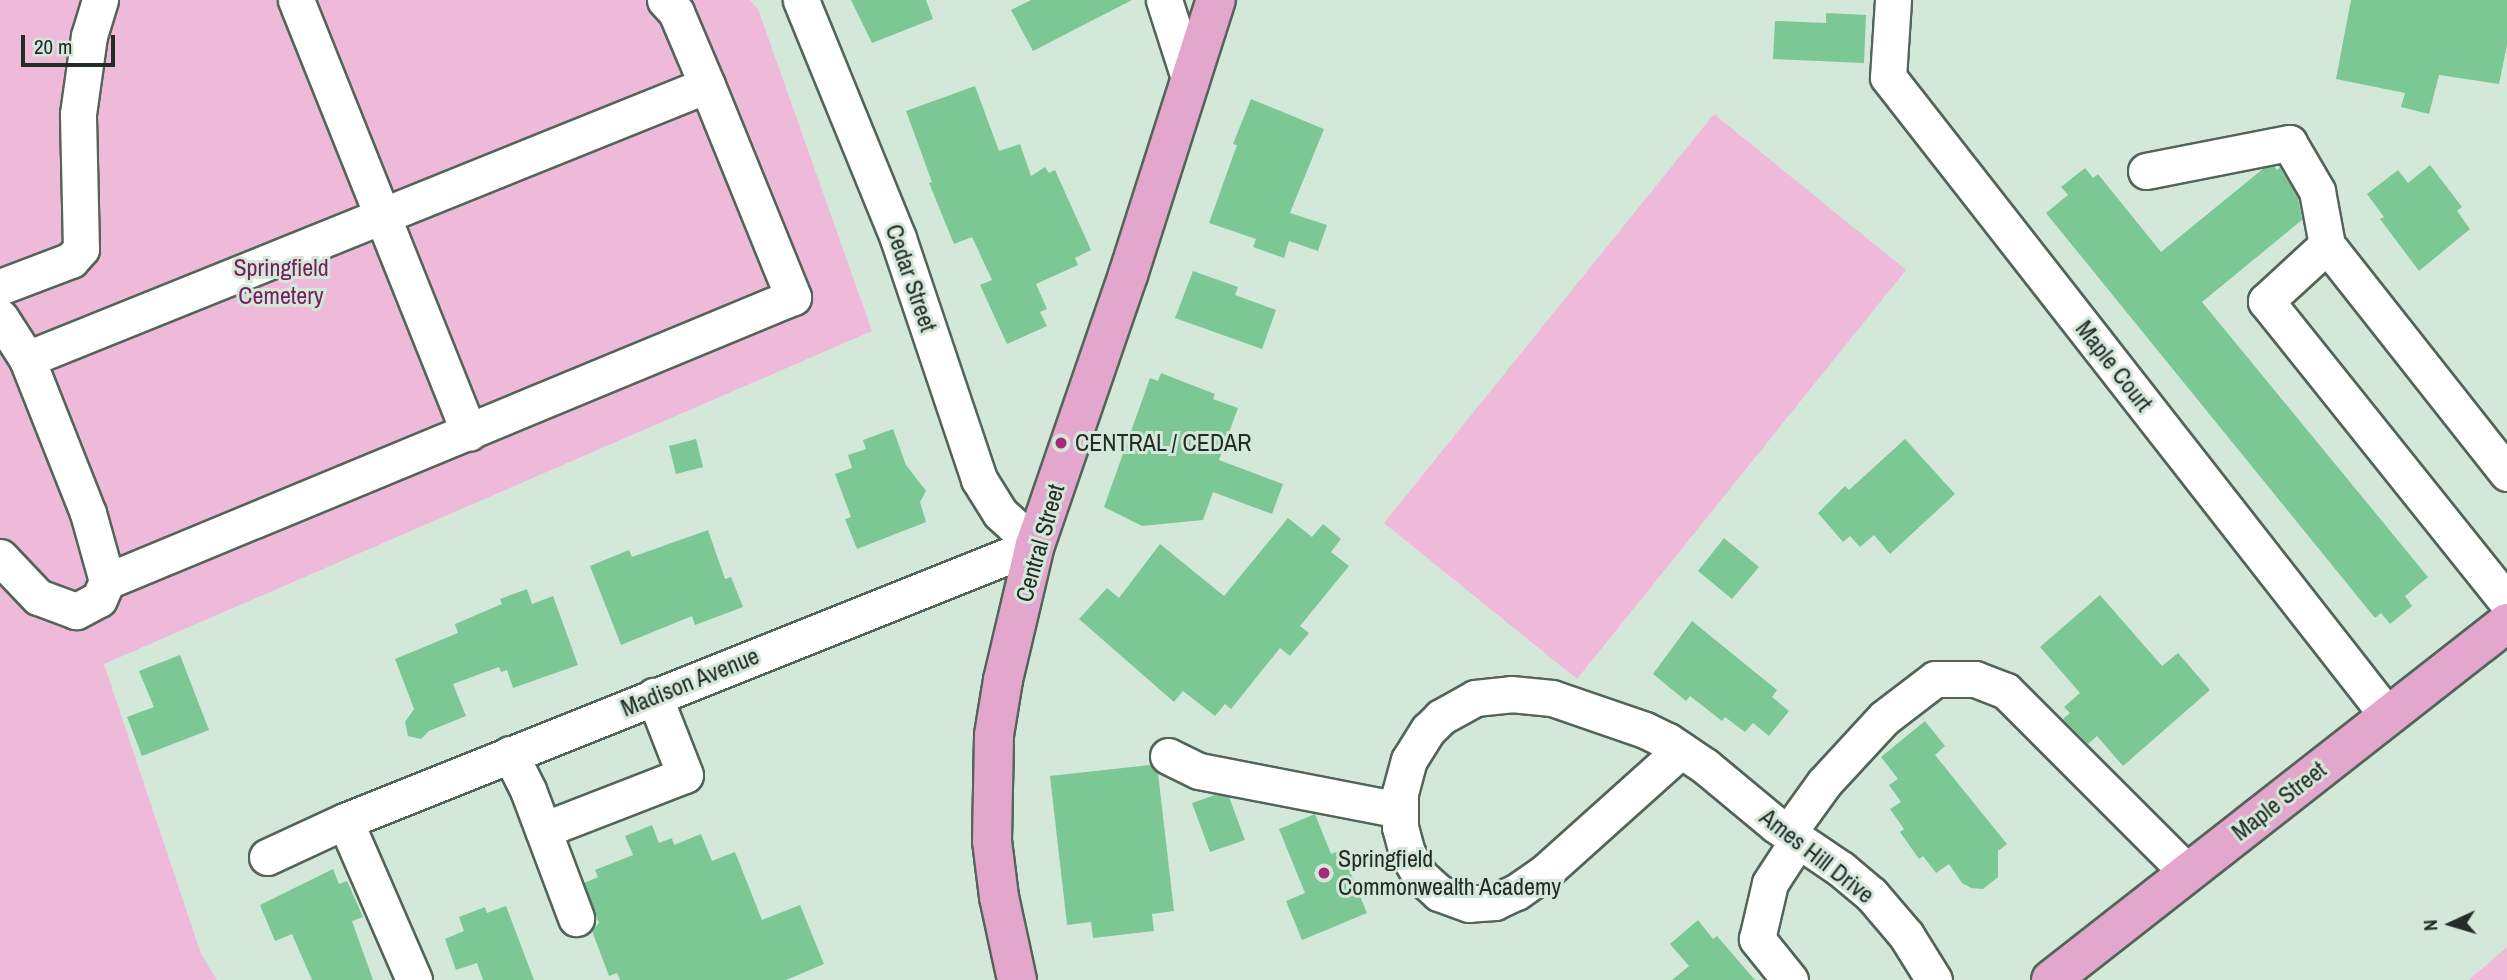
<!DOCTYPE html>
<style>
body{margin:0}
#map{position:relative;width:2507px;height:980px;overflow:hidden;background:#d4e8da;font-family:"Archivo Narrow",sans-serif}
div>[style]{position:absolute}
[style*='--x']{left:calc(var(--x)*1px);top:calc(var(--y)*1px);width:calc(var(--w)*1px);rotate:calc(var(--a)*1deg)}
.green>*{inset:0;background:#efbad9}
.building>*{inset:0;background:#7bc895}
.roads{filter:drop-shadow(2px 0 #536458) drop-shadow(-2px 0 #536458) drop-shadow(0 2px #536458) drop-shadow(0 -2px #536458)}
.minor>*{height:35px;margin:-17.5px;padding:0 17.5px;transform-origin:17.5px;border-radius:17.5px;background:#fff}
.major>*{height:38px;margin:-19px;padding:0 19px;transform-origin:19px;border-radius:19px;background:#e3a7cd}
.dots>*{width:19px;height:19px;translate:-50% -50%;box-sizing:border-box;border:4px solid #d4e8da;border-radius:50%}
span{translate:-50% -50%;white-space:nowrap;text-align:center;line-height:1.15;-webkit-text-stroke:6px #d4e8da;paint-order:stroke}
.park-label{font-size:24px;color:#751e5a}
.street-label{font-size:24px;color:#242c27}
.poi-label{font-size:24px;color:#242c27}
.left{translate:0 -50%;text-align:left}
.north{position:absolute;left:2416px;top:889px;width:70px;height:70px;-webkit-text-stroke:5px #d4e8da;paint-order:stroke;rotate:266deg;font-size:19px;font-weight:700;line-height:28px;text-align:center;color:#242c27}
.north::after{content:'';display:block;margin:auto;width:24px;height:32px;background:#242c27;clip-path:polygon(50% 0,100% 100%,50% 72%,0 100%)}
.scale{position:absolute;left:21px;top:35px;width:94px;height:32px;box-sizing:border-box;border:4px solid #242c27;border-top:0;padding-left:9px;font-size:21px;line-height:24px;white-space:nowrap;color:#242c27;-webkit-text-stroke:5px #d4e8da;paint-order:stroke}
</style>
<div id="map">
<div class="green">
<i style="clip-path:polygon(0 0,750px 0,758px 9px,872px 331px,104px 664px,201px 954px,217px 980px,0 980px)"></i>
<i style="clip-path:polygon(1714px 114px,1906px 270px,1577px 679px,1384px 523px)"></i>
<i style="clip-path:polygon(2507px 947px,2507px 980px,2469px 980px)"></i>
</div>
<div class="building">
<i style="clip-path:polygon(851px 0,926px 0,933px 19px,872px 43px)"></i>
<i style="clip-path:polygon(1031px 0,1132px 0,1033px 51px,1011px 10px)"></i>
<i style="clip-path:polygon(2351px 0,2507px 0,2507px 45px,2499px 84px,2439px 75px,2429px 114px,2401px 107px,2405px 93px,2336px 79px)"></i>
<i style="clip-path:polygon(1826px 13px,1866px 15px,1864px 63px,1773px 59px,1775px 21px,1826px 23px)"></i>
<i style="clip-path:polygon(975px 86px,999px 151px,1020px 144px,1031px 176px,1045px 167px,1049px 173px,1055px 170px,1091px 250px,1075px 258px,1078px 265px,1036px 284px,1047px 309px,1040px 312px,1047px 326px,1007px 344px,980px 285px,992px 280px,972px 237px,954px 244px,929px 183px,932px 182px,906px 111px)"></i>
<i style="clip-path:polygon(1251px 99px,1324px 129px,1290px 213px,1327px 225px,1318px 251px,1289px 241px,1284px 258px,1253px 247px,1256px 239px,1209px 223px,1237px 145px,1233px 144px)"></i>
<i style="clip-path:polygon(2430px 165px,2462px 207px,2457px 211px,2470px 229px,2419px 271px,2380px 219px,2384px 217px,2367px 194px,2398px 170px,2408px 183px)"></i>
<i style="clip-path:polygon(2274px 166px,2277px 170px,2280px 168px,2298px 198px,2302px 220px,2202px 302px,2428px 577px,2405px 596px,2412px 606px,2390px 624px,2381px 613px,2375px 618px,2046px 213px,2068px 195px,2061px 187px,2085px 168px,2093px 178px,2098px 174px,2161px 252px,2264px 168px)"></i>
<i style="clip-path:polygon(1193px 271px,1238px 287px,1235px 295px,1276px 310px,1262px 349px,1175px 318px)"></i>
<i style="clip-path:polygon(1161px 373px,1215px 394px,1213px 399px,1238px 408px,1219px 460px,1283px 484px,1272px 514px,1213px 492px,1203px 520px,1142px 526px,1104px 507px,1150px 378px,1158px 381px)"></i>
<i style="clip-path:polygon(893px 429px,906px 465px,926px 491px,920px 502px,926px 522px,857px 549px,845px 519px,851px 517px,835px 474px,852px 468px,848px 455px,866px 449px,863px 440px)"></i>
<i style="clip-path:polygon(696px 439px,703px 467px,676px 474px,669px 446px)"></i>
<i style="clip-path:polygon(1905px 439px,1955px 494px,1890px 554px,1874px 535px,1860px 547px,1850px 536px,1843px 542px,1818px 513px,1845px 486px,1849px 490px)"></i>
<i style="clip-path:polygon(1288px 518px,1312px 537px,1323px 524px,1341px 539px,1331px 552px,1349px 566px,1300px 626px,1309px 633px,1290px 656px,1280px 648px,1231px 709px,1225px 704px,1215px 716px,1183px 691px,1174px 702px,1079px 619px,1107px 588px,1119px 598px,1160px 544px,1224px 596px)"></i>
<i style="clip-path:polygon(708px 530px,725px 579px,731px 577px,743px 607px,695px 625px,692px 616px,621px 645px,590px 566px,629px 550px,632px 557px)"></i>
<i style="clip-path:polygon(1724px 538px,1759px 567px,1732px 599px,1698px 571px)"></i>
<i style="clip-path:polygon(527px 589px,532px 604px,553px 596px,578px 665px,513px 688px,507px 670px,501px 672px,499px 667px,453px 684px,466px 716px,429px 731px,421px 739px,408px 736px,405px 722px,414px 709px,395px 659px,458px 633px,455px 624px,502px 604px,500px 599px)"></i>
<i style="clip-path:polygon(2100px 595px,2162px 666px,2178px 653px,2210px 690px,2123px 766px,2097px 736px,2088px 744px,2063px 719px,2070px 713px,2064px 707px,2080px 693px,2040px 647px)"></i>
<i style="clip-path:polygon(1692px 621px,1777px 690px,1772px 697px,1789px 711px,1769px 736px,1753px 723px,1745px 732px,1725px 717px,1722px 721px,1690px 696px,1686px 701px,1653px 674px)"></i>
<i style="clip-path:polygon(180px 655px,209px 730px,142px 756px,127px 717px,154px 707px,139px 671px)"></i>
<i style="clip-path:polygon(1925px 721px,1945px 746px,1935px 755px,2007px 844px,1998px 851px,1998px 877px,1983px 889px,1971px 888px,1962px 883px,1949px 864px,1936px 873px,1923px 856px,1919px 859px,1900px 832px,1904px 829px,1890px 809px,1901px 802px,1889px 785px,1898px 779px,1881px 757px)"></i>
<i style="clip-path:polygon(1150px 765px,1158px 773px,1174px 911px,1152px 914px,1154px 931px,1093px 938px,1091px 922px,1067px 925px,1050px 776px)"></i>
<i style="clip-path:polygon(1215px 795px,1229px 797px,1245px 840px,1210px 852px,1192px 803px)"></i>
<i style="clip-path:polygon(1315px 814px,1331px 854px,1341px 850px,1367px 913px,1302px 940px,1286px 901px,1305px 893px,1279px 829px)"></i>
<i style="clip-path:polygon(652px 825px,659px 843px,672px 838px,674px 845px,701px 834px,712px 861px,735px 852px,762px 920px,800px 905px,824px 964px,786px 980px,620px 980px,617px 973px,609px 976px,592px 931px,599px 923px,584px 883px,598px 877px,595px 870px,633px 855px,625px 836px)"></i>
<i style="clip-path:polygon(333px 869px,339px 884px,347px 881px,363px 917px,352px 921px,373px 980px,312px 980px,292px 934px,275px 941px,260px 905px)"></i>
<i style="clip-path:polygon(506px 906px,534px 980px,483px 980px,477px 963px,456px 970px,445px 939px,464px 931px,459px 917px,485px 907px,487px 913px)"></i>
<i style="clip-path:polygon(1698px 920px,1713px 939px,1717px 936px,1755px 980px,1672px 980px,1689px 966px,1670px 944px)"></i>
</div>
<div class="roads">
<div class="minor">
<i style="--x:296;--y:0;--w:466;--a:68.2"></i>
<i style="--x:665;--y:0;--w:16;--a:47"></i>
<i style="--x:676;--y:12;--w:79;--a:67"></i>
<i style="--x:1164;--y:0;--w:85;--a:72.2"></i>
<i style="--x:1893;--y:0;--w:77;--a:93.7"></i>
<i style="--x:1888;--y:77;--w:811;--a:51.96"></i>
<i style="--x:2146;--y:171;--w:146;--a:-11.1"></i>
<i style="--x:2289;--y:143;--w:56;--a:59.7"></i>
<i style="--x:2317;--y:191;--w:55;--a:79.5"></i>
<i style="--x:0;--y:287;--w:76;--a:-20.8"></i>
<i style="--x:71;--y:260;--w:15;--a:-48"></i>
<i style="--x:81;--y:249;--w:135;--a:-91.3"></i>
<i style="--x:78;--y:114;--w:79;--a:-82"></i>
<i style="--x:89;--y:36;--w:38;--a:-73"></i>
<i style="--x:0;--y:317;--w:50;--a:57.3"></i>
<i style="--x:27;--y:359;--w:166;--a:68.4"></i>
<i style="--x:88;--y:513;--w:71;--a:74.4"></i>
<i style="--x:107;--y:581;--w:20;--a:114"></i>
<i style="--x:99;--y:599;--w:26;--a:152"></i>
<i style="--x:76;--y:611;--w:40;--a:-159.8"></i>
<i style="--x:38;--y:597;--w:55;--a:-133.5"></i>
<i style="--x:27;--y:359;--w:733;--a:-21.95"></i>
<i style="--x:707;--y:85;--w:229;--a:67.9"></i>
<i style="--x:793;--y:297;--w:742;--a:157.51"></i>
<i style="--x:2507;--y:473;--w:290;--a:-128.3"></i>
<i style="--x:2327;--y:245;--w:83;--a:137.4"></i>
<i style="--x:2266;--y:301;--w:386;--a:51.3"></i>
<i style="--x:1681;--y:750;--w:183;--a:138.1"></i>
<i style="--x:1545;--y:872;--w:35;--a:145"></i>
<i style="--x:1516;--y:892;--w:23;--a:155"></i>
<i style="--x:1495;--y:902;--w:26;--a:176"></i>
<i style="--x:1469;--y:904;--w:32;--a:-160"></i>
<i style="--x:1439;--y:893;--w:25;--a:-138"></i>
<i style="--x:1420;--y:876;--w:26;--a:-119"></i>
<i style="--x:1407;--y:853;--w:27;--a:-105"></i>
<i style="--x:1400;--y:827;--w:34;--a:-90"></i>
<i style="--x:1400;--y:793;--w:34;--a:-75"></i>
<i style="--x:1409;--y:760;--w:36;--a:-58"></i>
<i style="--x:1428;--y:730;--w:18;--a:-45"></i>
<i style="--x:1441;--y:717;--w:39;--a:-29"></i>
<i style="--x:1475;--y:698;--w:36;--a:-6"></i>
<i style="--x:1511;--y:694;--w:41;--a:5.6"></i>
<i style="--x:1552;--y:698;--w:98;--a:19"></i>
<i style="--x:1645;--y:730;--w:25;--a:26"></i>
<i style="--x:1668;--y:741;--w:45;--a:34"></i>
<i style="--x:1705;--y:766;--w:92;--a:39.7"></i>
<i style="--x:1776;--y:825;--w:78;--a:34.1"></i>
<i style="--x:1841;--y:869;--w:39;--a:40"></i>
<i style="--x:1871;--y:894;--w:54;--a:49.5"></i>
<i style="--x:1906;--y:935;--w:53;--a:58.1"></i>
<i style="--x:510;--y:754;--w:40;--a:63.4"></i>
<i style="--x:528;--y:790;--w:137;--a:69.4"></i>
<i style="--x:1168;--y:756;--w:34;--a:26"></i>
<i style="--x:1199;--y:771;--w:204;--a:11"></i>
<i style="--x:345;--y:821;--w:173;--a:66.5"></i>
<i style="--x:543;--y:830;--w:152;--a:-21.2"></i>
<i style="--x:685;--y:775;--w:85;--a:-111.4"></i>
<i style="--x:1788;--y:833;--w:62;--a:-54.2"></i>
<i style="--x:1824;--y:783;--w:88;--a:-47.3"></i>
<i style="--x:1884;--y:718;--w:64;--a:-37.4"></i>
<i style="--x:1935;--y:679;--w:40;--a:0"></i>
<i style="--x:1975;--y:679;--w:33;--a:21"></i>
<i style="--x:2006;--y:691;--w:257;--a:45"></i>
<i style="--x:267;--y:857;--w:86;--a:-24.8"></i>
<i style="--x:345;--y:821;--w:743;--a:-21.8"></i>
<i style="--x:1035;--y:545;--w:47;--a:-137.6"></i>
<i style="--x:1000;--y:513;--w:40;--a:-122"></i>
<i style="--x:979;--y:479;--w:254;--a:-108.6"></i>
<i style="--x:898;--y:238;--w:257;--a:-112.2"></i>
<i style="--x:1790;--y:980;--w:53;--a:-128.8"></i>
<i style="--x:1757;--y:939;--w:57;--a:-76.9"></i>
<i style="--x:1770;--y:883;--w:51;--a:-56.9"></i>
</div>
<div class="major">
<i style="--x:1017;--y:980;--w:85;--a:-102.2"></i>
<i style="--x:999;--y:897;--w:56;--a:-97.1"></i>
<i style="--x:992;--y:841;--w:106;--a:-88.9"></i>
<i style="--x:994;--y:735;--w:56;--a:-80.7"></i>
<i style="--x:1003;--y:680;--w:139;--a:-76.7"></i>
<i style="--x:1035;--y:545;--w:286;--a:-71"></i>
<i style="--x:1128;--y:275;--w:289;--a:-72.3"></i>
<i style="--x:2051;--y:980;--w:579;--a:-38.06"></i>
</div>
</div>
<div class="dots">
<i style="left:1061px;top:443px;background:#a42a7f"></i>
<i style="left:1324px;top:873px;background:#a42a7f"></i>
</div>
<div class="park-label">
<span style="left:281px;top:282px">Springfield<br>Cemetery</span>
</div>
<div class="street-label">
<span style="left:911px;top:278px;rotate:71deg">Cedar Street</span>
<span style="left:2114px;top:366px;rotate:52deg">Maple Court</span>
<span style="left:1040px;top:543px;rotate:-74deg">Central Street</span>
<span style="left:690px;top:682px;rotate:-22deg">Madison Avenue</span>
<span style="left:2279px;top:801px;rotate:-38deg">Maple Street</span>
<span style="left:1817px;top:856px;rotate:38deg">Ames Hill Drive</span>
</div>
<div class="poi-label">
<span class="left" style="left:1075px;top:443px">CENTRAL / CEDAR</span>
<span class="left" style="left:1338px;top:873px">Springfield<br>Commonwealth Academy</span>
</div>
<div class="north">N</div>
<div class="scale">20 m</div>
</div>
